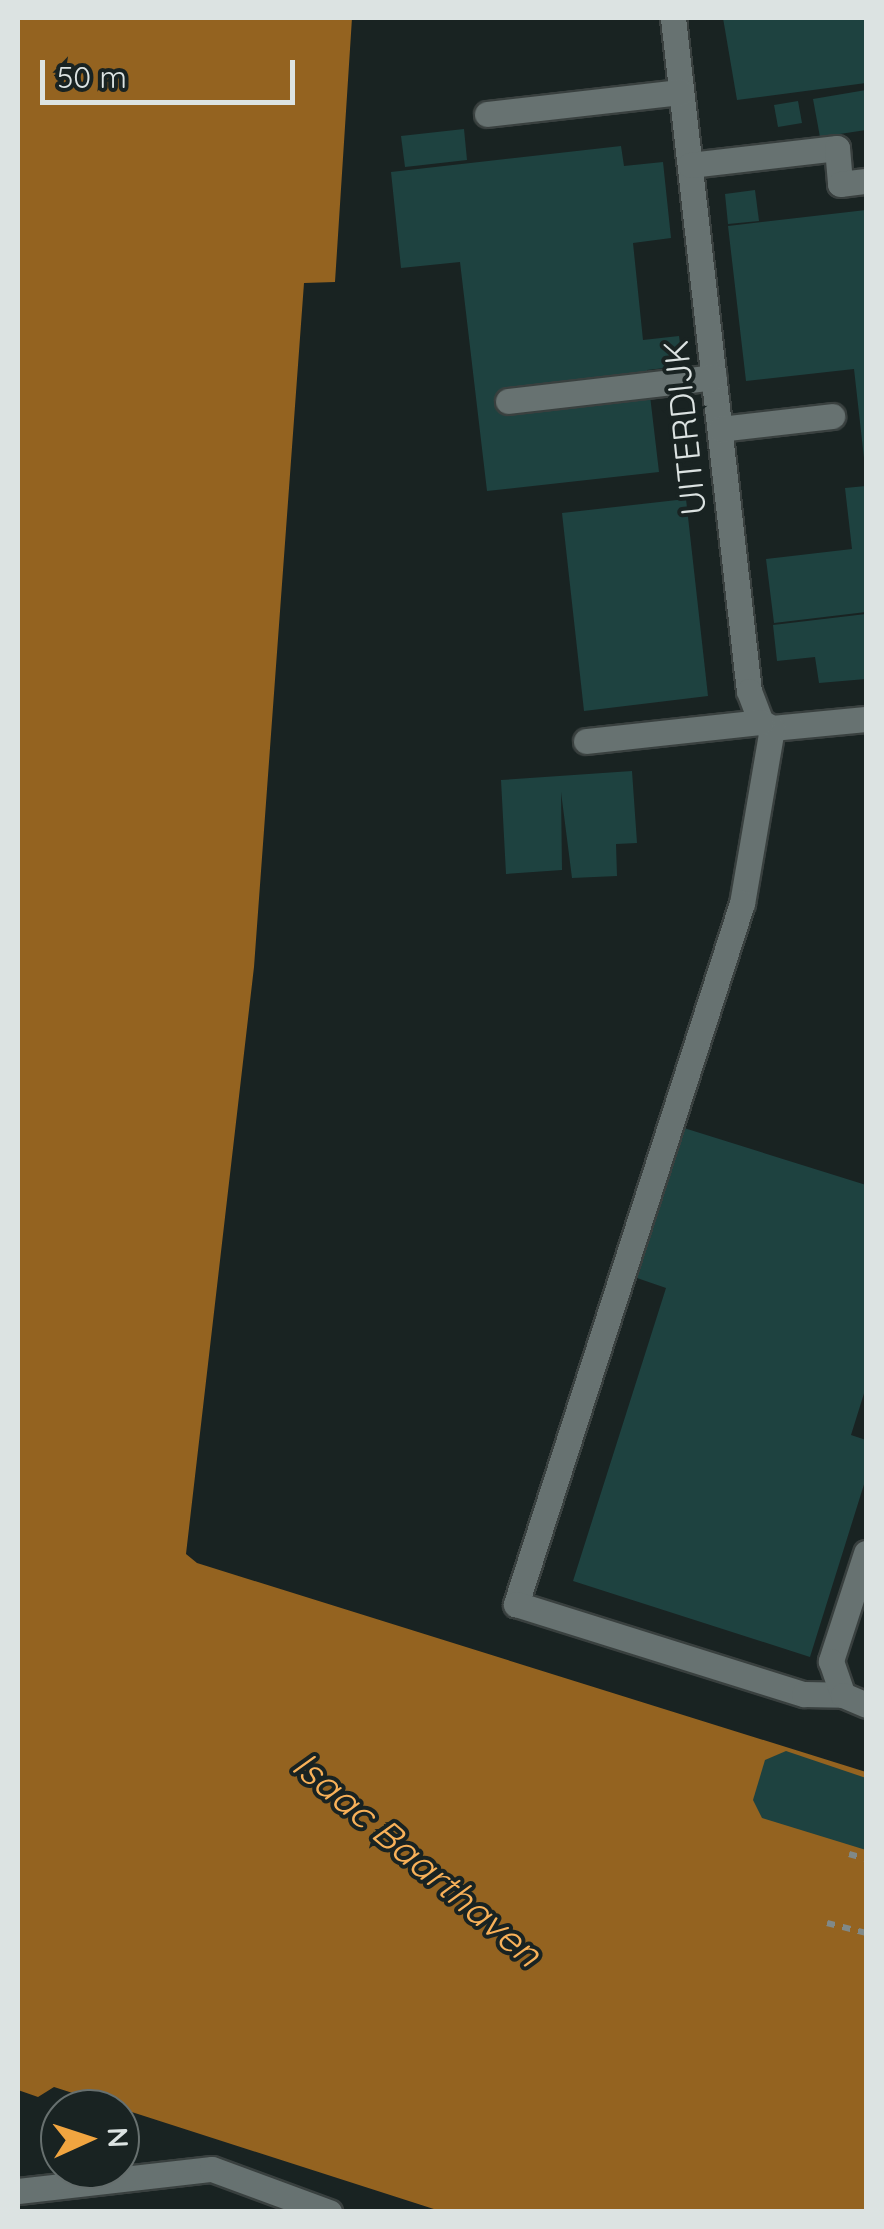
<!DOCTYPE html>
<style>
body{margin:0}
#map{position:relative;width:884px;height:2229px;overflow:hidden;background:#192322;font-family:Quicksand,sans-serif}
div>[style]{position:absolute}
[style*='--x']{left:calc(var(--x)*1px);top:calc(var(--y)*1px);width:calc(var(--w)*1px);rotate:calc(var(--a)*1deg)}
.water>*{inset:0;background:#946320}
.building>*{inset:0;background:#1e4240}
.path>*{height:6px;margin-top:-3px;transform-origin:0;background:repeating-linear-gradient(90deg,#808988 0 8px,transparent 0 16px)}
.roads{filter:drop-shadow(2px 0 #39403f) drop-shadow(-2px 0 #39403f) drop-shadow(0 2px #39403f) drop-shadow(0 -2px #39403f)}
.minor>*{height:25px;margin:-12.5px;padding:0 12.5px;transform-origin:12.5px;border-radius:12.5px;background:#677271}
span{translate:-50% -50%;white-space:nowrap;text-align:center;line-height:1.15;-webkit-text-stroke:8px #192322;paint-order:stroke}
.street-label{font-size:35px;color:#dce3e2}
.water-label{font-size:38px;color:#f8b159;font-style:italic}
.frame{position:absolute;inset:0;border:20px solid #dce3e2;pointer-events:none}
.north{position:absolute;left:40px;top:2089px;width:100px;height:100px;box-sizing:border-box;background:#192322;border:2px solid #67706f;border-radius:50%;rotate:87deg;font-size:28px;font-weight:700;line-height:40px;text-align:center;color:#dce3e2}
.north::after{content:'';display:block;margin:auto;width:35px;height:45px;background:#f1a540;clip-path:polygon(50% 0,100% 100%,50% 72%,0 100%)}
.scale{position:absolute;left:40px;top:60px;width:255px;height:45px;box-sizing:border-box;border:5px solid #dce3e2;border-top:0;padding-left:12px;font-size:30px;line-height:35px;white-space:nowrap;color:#dce3e2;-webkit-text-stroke:8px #192322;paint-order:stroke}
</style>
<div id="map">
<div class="water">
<i style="clip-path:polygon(18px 18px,352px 18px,335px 282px,304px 283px,254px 967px,186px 1554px,197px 1563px,866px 1772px,866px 2211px,440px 2211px,54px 2087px,38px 2097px,18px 2090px)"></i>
</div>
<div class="building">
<i style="clip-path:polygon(723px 18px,866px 18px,866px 83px,737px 100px)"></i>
<i style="clip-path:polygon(866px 90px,866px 130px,820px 137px,813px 99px)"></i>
<i style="clip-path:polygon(798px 101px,802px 123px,778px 127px,774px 105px)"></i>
<i style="clip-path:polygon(464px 129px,467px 160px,405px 167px,401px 136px)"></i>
<i style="clip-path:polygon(621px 146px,624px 166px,663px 162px,671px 238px,633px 243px,643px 340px,679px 336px,683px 366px,647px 370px,659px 472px,487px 491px,460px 262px,401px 268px,391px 172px)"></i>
<i style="clip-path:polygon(755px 190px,759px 221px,728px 224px,725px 194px)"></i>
<i style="clip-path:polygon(866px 210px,866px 458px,864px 458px,854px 369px,746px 381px,728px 226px)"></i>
<i style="clip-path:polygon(866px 486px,866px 612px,774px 623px,766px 559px,852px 549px,845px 488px)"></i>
<i style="clip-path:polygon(686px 499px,708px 696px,584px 711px,562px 513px)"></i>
<i style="clip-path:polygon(866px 614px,866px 679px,819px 683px,815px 657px,777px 661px,773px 625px)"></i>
<i style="clip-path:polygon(632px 771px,637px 843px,616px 844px,617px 876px,572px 878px,561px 792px,562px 870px,506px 874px,501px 780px)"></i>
<i style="clip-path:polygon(684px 1128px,866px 1185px,866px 1387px,851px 1435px,866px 1440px,866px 1478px,810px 1657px,573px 1581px,666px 1288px,637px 1278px)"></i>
<i style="clip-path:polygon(786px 1751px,866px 1778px,866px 1850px,762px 1818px,753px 1800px,765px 1760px)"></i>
</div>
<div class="path">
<i style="--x:849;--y:1854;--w:18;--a:16"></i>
<i style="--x:827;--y:1923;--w:40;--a:14.4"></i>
</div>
<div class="roads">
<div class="minor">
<i style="--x:673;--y:18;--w:677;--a:83.56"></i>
<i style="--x:749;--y:691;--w:33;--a:69"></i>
<i style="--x:761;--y:722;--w:13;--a:29"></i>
<i style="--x:772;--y:728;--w:94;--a:-5.5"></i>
<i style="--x:487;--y:114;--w:195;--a:-6.5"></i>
<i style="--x:690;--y:165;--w:148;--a:-6.6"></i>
<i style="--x:837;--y:148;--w:36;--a:85"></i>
<i style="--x:840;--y:184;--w:26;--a:-7"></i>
<i style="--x:508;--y:401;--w:207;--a:-6.6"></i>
<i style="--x:720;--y:429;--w:113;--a:-6.6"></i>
<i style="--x:772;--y:728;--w:178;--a:99.7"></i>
<i style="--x:742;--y:903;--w:737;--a:107.87"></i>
<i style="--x:516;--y:1604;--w:302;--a:17.4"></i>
<i style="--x:804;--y:1694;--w:39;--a:1"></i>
<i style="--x:586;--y:741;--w:176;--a:-6.2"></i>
<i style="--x:866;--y:1553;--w:114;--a:108"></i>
<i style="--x:831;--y:1661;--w:36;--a:71"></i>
<i style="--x:843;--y:1695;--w:25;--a:23"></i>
<i style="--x:18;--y:2191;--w:195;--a:-6.5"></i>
<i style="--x:212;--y:2169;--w:125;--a:20.2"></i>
</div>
</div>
<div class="street-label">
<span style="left:684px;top:428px;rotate:-96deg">UITERDIJK</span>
</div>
<div class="water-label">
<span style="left:417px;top:1859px;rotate:40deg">Isaac Baarthaven</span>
</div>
<div class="frame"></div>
<div class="north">N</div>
<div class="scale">50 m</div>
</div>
